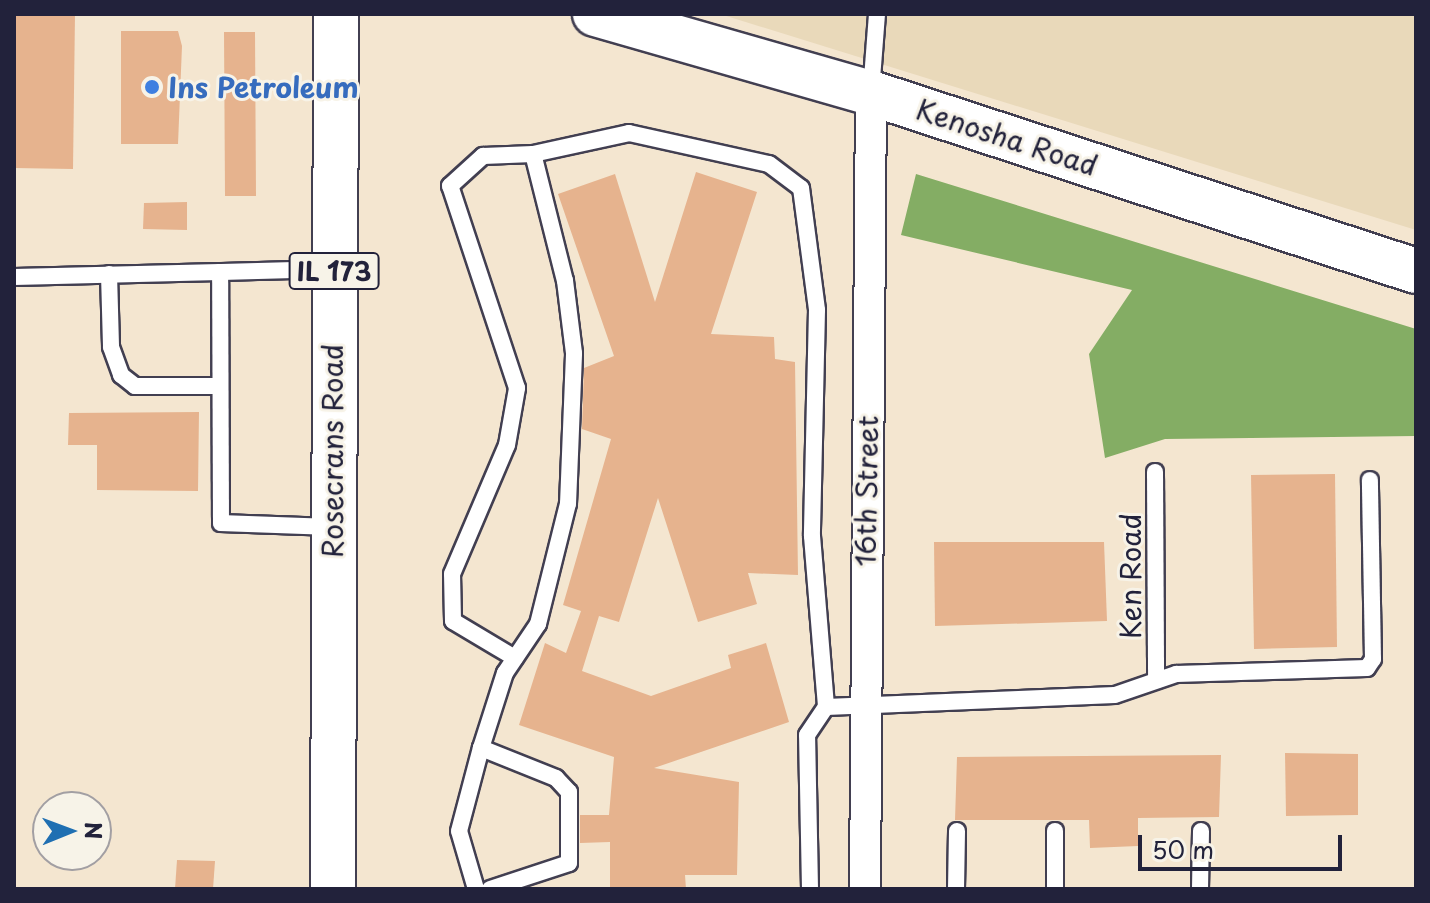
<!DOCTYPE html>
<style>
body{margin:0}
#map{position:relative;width:1430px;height:903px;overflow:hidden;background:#f4e6d0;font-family:"Playpen Sans",sans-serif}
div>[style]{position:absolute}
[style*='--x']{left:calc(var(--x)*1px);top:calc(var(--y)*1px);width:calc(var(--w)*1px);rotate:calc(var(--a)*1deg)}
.built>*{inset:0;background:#e9d9ba}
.forest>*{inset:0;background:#84ad64}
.building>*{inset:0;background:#e6b38e}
.roads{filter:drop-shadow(2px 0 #423f51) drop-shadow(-2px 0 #423f51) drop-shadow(0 2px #423f51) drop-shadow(0 -2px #423f51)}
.lane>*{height:16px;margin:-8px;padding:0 8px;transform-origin:8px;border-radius:8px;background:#fff}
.street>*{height:30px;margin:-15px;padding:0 15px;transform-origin:15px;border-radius:15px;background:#fff}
.secondary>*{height:44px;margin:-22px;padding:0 22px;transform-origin:22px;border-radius:22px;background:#fff}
.primary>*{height:44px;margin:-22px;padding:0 22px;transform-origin:22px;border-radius:22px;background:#fff}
.dots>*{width:22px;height:22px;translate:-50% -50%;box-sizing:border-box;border:4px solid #f7f3e8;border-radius:50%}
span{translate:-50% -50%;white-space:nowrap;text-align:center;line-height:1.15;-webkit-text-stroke:6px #f7f3e8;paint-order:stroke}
.shield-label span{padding:2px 6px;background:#f7f3e8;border:2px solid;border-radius:6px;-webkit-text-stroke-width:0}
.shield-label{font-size:26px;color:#22223b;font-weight:700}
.shop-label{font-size:28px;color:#366cbe;font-weight:700}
.left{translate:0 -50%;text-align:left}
.street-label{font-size:28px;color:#22223b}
.frame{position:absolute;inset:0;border:16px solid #22223b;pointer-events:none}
.north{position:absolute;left:32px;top:791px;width:80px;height:80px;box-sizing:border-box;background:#f7f3e8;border:2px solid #a29fa3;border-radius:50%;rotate:89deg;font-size:22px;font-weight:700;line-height:32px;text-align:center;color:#22223b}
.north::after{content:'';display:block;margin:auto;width:28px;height:36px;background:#1f6fb2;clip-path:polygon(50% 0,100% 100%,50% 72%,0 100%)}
.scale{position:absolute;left:1138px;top:835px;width:204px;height:36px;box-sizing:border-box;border:4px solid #22223b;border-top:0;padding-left:10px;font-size:24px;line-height:28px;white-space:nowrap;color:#22223b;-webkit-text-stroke:6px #f7f3e8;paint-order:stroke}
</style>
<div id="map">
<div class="built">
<i style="clip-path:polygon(720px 14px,1416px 14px,1416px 230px)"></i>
</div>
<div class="forest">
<i style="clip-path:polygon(916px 174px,1416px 329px,1416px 436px,1165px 439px,1105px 458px,1089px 354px,1132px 290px,901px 235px)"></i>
</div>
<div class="building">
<i style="clip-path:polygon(15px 14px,75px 14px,73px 169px,14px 168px)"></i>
<i style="clip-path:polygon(121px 31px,178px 31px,182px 46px,178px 144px,121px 144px)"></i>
<i style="clip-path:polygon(224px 32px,255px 32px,256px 196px,225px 196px)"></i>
<i style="clip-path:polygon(696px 172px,757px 192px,711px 334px,774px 337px,775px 359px,795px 362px,798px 575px,748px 573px,757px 604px,698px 622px,658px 498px,619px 622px,599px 616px,582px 671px,651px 696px,731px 668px,728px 655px,766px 643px,789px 722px,654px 768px,739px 782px,737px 875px,685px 875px,686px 889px,610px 889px,610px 842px,580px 843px,580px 815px,609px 815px,614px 757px,519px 725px,545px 643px,566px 653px,581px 611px,563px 605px,611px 439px,582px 429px,584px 368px,614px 356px,558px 194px,615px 174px,655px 302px)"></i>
<i style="clip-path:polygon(187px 202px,187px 230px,143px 229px,144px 203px)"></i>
<i style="clip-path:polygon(199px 412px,198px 491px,97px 490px,97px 445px,68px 445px,69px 413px)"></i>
<i style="clip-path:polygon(1335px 474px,1337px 647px,1254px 649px,1251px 475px)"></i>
<i style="clip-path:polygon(934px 542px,1104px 542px,1107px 621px,935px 626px)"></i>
<i style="clip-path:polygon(1285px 753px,1358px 754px,1358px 815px,1286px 816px)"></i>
<i style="clip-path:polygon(1221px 755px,1219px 817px,1138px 818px,1138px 846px,1090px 848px,1089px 820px,955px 820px,957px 757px)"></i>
<i style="clip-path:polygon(177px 860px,215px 861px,213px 889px,175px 889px)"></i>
</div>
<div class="roads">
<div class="lane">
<i style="--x:871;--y:92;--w:78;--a:-85.6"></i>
<i style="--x:109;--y:274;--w:73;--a:88.4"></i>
<i style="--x:111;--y:347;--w:30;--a:70"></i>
<i style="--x:121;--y:375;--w:18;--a:38"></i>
<i style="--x:135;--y:386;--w:85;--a:0"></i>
<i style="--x:14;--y:277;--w:206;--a:-1.4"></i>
<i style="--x:1155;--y:472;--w:208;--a:89.7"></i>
<i style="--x:331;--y:527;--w:110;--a:-177.9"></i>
<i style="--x:221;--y:523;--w:251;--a:-90.2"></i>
<i style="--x:220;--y:272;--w:112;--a:-1.5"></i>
<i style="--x:515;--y:658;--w:72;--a:-149.2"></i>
<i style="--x:453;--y:621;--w:47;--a:-91.2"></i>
<i style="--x:452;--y:574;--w:140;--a:-66.9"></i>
<i style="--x:507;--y:445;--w:58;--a:-80"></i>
<i style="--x:517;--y:388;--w:213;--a:-108.3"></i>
<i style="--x:450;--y:186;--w:45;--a:-42.3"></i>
<i style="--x:483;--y:156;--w:50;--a:-2.3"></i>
<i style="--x:1055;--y:831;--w:58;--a:90"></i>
<i style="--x:476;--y:889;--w:60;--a:-106.3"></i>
<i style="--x:459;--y:831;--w:86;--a:-75.2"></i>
<i style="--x:490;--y:889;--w:83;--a:-18.2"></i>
<i style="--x:569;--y:863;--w:71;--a:-90"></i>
<i style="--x:569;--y:792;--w:19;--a:-133"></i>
<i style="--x:556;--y:778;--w:81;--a:-158.2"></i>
<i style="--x:481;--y:748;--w:79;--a:-72.3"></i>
<i style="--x:505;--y:673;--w:59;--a:-56"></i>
<i style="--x:538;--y:624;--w:124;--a:-76"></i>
<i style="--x:568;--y:504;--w:151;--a:-87.7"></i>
<i style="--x:574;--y:353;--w:73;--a:-97.1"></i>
<i style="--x:565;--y:281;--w:131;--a:-104.1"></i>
<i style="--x:533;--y:154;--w:98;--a:-12.3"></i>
<i style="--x:629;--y:133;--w:143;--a:12.5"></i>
<i style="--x:769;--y:164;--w:40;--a:37"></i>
<i style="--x:801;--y:188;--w:123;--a:82.5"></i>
<i style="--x:817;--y:310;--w:226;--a:91.3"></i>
<i style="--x:812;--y:536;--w:172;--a:85.3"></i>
<i style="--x:810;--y:889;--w:154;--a:-91.1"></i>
<i style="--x:807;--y:735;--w:34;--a:-56"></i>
<i style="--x:826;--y:707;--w:289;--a:-2.4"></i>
<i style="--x:1115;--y:695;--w:65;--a:-19"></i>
<i style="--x:1176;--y:674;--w:191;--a:-1.8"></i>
<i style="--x:1367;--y:668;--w:11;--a:-56"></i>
<i style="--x:1373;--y:659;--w:179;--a:-91"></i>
<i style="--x:956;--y:889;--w:58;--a:-89"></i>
<i style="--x:1200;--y:889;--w:58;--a:-89"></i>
</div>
<div class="street">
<i style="--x:865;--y:889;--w:796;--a:-89.57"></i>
</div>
<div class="secondary">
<i style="--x:595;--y:14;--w:287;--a:16"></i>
<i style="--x:871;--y:93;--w:573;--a:18.09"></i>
</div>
<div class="primary">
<i style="--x:333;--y:889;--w:875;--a:-89.8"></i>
</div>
</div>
<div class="dots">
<i style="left:152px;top:87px;background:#3f7fe0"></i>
</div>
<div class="shield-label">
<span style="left:334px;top:271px">IL 173</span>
</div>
<div class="shop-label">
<span class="left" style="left:168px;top:87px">Ins Petroleum</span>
</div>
<div class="street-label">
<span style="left:1007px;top:137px;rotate:18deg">Kenosha Road</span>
<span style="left:332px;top:451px;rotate:-90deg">Rosecrans Road</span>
<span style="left:866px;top:491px;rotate:-89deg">16th Street</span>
<span style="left:1130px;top:576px;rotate:-90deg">Ken Road</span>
</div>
<div class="frame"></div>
<div class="north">N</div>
<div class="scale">50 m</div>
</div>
